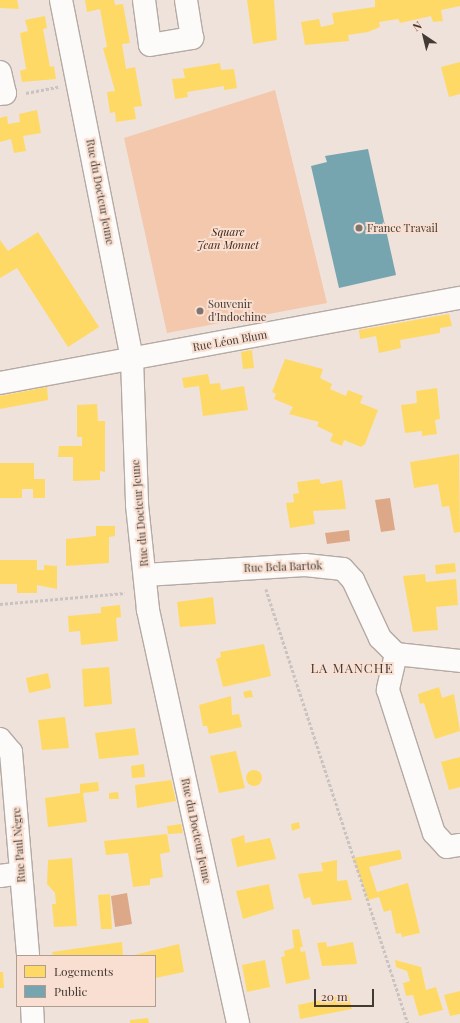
<!DOCTYPE html>
<meta charset="utf-8">
<style>
body{margin:0}
#map{position:relative;width:460px;height:1023px;overflow:hidden;background:#efe2da;font-family:"Playfair Display",serif}
div>[style]{position:absolute}
[style*='--x']{left:calc(var(--x)*1px);top:calc(var(--y)*1px);width:calc(var(--w)*1px);rotate:calc(var(--a)*1deg)}
.green>*{inset:0;background:#f3c8ad}
.water>*{inset:0;background:#dda887}
.homes>*{inset:0;background:#ffd966}
.round{border-radius:50%}
.public>*{inset:0;background:#76a5af}
.path>*{height:2.5px;margin-top:-1.25px;transform-origin:0;background:repeating-linear-gradient(90deg,#c9c4c1 0 3px,transparent 0 5px)}
.roads{filter:drop-shadow(1px 0 #b4aaa4) drop-shadow(-1px 0 #b4aaa4) drop-shadow(0 1px #b4aaa4) drop-shadow(0 -1px #b4aaa4)}
.minor>*{height:22px;margin:-11px;padding:0 11px;transform-origin:11px;border-radius:11px;background:#fdfbf9}
.dots>*{width:11px;height:11px;translate:-50% -50%;box-sizing:border-box;border:2px solid #f8dfd1;border-radius:50%}
span{translate:-50% -50%;white-space:nowrap;text-align:center;line-height:1.15;-webkit-text-stroke:4px #f8dfd1;paint-order:stroke}
.street-label{font-size:11px;color:#433a34}
.poi-label{font-size:11px;color:#433a34}
.left{translate:0 -50%;text-align:left}
.park-label{font-size:11px;color:#402310;font-style:italic}
.quarter-label{font-size:13px;color:#433a34;letter-spacing:1px}
.legend{position:absolute;left:16px;top:955px;width:140px;height:52px;box-sizing:border-box;background:#f8dfd1;border:1px solid #b09d92;margin:0;padding:5px 7px;list-style:none;font-size:12px;color:#433a34}
.legend li{display:flex;align-items:center;gap:8px;height:20px}
.legend b{width:20px;border:1px solid #b09d92}
.north{position:absolute;left:404px;top:16px;width:40px;height:40px;-webkit-text-stroke:3px #f8dfd1;paint-order:stroke;rotate:325deg;font-size:11px;font-weight:700;line-height:16px;text-align:center;color:#433a34}
.north::after{content:'';display:block;margin:auto;width:14px;height:18px;background:#433a34;clip-path:polygon(50% 0,100% 100%,50% 72%,0 100%)}
.scale{position:absolute;left:314px;top:989px;width:60px;height:18px;box-sizing:border-box;border:2px solid #433a34;border-top:0;padding-left:5px;font-size:12px;line-height:14px;white-space:nowrap;color:#433a34;-webkit-text-stroke:3px #f8dfd1;paint-order:stroke}
</style>
<div id="map">
<div class="green">
<i style="clip-path:polygon(275px 90px,327px 303px,167px 333px,124px 138px)"></i>
</div>
<div class="water">
<i style="clip-path:polygon(390px 498px,395px 530px,381px 532px,375px 500px)"></i>
<i style="clip-path:polygon(349px 530px,350px 541px,327px 544px,325px 533px)"></i>
<i style="clip-path:polygon(127px 893px,132px 924px,115px 927px,111px 896px)"></i>
</div>
<div class="homes">
<i style="clip-path:polygon(0 0,17px 0,19px 9px,0 8px)"></i>
<i style="clip-path:polygon(85px 0,114px 0,115px 5px,123px 4px,130px 43px,122px 44px,126px 69px,135px 67px,142px 106px,134px 107px,136px 119px,116px 122px,115px 112px,110px 113px,107px 92px,115px 91px,103px 48px,107px 47px,100px 9px,87px 12px)"></i>
<i style="clip-path:polygon(247px 0,274px 0,277px 40px,253px 44px)"></i>
<i style="clip-path:polygon(375px 0,460px 0,460px 6px,441px 10px,443px 21px,433px 22px,431px 16px,400px 23px,398px 19px,379px 22px,380px 27px,368px 32px,348px 35px,349px 41px,305px 45px,301px 22px,319px 19px,321px 27px,334px 24px,332px 13px,375px 7px)"></i>
<i style="clip-path:polygon(45px 16px,47px 28px,43px 29px,50px 67px,54px 66px,56px 79px,22px 82px,20px 71px,26px 69px,20px 33px,28px 31px,25px 20px)"></i>
<i style="clip-path:polygon(460px 62px,460px 94px,449px 97px,441px 67px)"></i>
<i style="clip-path:polygon(220px 63px,221px 70px,234px 69px,237px 88px,224px 90px,224px 86px,187px 92px,188px 97px,175px 99px,172px 79px,185px 78px,183px 69px)"></i>
<i style="clip-path:polygon(37px 110px,41px 133px,23px 136px,26px 151px,14px 153px,11px 139px,0 142px,0 118px,7px 116px,8px 124px,20px 122px,19px 114px)"></i>
<i style="clip-path:polygon(38px 232px,99px 327px,68px 347px,17px 268px,0 278px,0 240px,8px 251px)"></i>
<i style="clip-path:polygon(449px 314px,452px 326px,440px 328px,440px 333px,400px 340px,401px 348px,379px 353px,376px 336px,360px 339px,359px 330px)"></i>
<i style="clip-path:polygon(252px 350px,254px 368px,243px 369px,241px 352px)"></i>
<i style="clip-path:polygon(285px 359px,323px 369px,320px 378px,332px 384px,330px 389px,346px 396px,348px 390px,363px 396px,360px 403px,378px 410px,365px 444px,361px 447px,344px 440px,342px 446px,330px 441px,333px 434px,317px 426px,319px 422px,289px 414px,293px 407px,274px 399px,276px 394px,272px 392px)"></i>
<i style="clip-path:polygon(208px 374px,210px 384px,220px 383px,221px 390px,244px 386px,248px 410px,203px 416px,199px 386px,184px 388px,182px 378px)"></i>
<i style="clip-path:polygon(47px 387px,48px 400px,0 409px,0 396px)"></i>
<i style="clip-path:polygon(437px 388px,440px 419px,435px 420px,437px 434px,422px 436px,422px 431px,405px 433px,401px 405px,417px 403px,416px 391px)"></i>
<i style="clip-path:polygon(97px 404px,98px 421px,105px 421px,105px 472px,100px 471px,100px 480px,73px 481px,73px 457px,58px 457px,59px 446px,82px 446px,82px 437px,77px 437px,77px 405px)"></i>
<i style="clip-path:polygon(459px 454px,460px 532px,454px 533px,449px 506px,442px 507px,438px 484px,414px 488px,410px 462px)"></i>
<i style="clip-path:polygon(0 463px,34px 463px,34px 479px,45px 479px,45px 498px,33px 498px,33px 489px,22px 489px,22px 498px,0 498px)"></i>
<i style="clip-path:polygon(319px 479px,321px 484px,342px 480px,346px 509px,313px 511px,315px 524px,290px 528px,286px 503px,294px 502px,293px 494px,299px 493px,297px 482px)"></i>
<i style="clip-path:polygon(96px 526px,115px 526px,115px 536px,109px 537px,109px 563px,66px 566px,66px 539px,96px 536px)"></i>
<i style="clip-path:polygon(0 560px,37px 560px,37px 570px,44px 570px,44px 565px,57px 566px,57px 589px,37px 585px,37px 593px,17px 593px,17px 584px,0 584px)"></i>
<i style="clip-path:polygon(455px 563px,456px 572px,436px 574px,435px 565px)"></i>
<i style="clip-path:polygon(425px 574px,426px 582px,456px 579px,458px 605px,436px 607px,438px 630px,413px 632px,403px 576px)"></i>
<i style="clip-path:polygon(213px 597px,216px 624px,180px 627px,177px 602px)"></i>
<i style="clip-path:polygon(120px 605px,121px 617px,116px 618px,118px 641px,81px 645px,80px 631px,69px 632px,68px 616px,101px 613px,101px 607px)"></i>
<i style="clip-path:polygon(264px 644px,271px 676px,223px 687px,216px 659px,221px 657px,220px 652px)"></i>
<i style="clip-path:polygon(109px 667px,112px 704px,84px 707px,82px 669px)"></i>
<i style="clip-path:polygon(48px 673px,51px 688px,29px 693px,26px 678px)"></i>
<i style="clip-path:polygon(439px 687px,442px 698px,454px 694px,460px 731px,435px 739px,424px 703px,420px 704px,418px 694px)"></i>
<i style="clip-path:polygon(251px 690px,253px 697px,245px 698px,243px 692px)"></i>
<i style="clip-path:polygon(231px 696px,232px 715px,239px 714px,242px 727px,209px 734px,207px 726px,203px 726px,199px 705px)"></i>
<i style="clip-path:polygon(65px 717px,69px 748px,42px 750px,38px 720px)"></i>
<i style="clip-path:polygon(135px 728px,139px 755px,99px 759px,95px 733px)"></i>
<i style="clip-path:polygon(236px 751px,245px 788px,219px 793px,210px 756px)"></i>
<i style="clip-path:polygon(460px 757px,460px 787px,449px 790px,441px 762px)"></i>
<i style="clip-path:polygon(144px 764px,145px 777px,132px 778px,131px 766px)"></i>
<i class="round" style="left:246px;top:770px;width:16px;height:16px"></i>
<i style="clip-path:polygon(171px 780px,176px 801px,137px 808px,135px 785px)"></i>
<i style="clip-path:polygon(98px 782px,99px 791px,83px 793px,87px 822px,48px 827px,45px 798px,80px 793px,80px 784px)"></i>
<i style="clip-path:polygon(118px 792px,119px 799px,109px 799px,109px 793px)"></i>
<i style="clip-path:polygon(299px 822px,300px 828px,292px 831px,291px 824px)"></i>
<i style="clip-path:polygon(181px 824px,183px 833px,168px 834px,167px 826px)"></i>
<i style="clip-path:polygon(167px 834px,170px 852px,160px 854px,163px 877px,150px 879px,150px 885px,133px 887px,128px 853px,106px 855px,104px 841px)"></i>
<i style="clip-path:polygon(244px 835px,245px 843px,270px 838px,276px 859px,237px 867px,231px 839px)"></i>
<i style="clip-path:polygon(400px 850px,402px 859px,369px 867px,377px 892px,408px 883px,420px 933px,402px 937px,401px 933px,396px 934px,391px 910px,384px 912px,379px 897px,368px 900px,353px 858px)"></i>
<i style="clip-path:polygon(72px 858px,77px 926px,54px 927px,52px 904px,56px 904px,55px 893px,47px 884px,48px 860px)"></i>
<i style="clip-path:polygon(337px 860px,337px 881px,347px 880px,352px 900px,312px 905px,310px 897px,304px 899px,298px 874px,323px 871px,321px 863px)"></i>
<i style="clip-path:polygon(269px 884px,274px 909px,243px 919px,236px 891px)"></i>
<i style="clip-path:polygon(110px 894px,112px 929px,101px 929px,98px 895px)"></i>
<i style="clip-path:polygon(299px 929px,303px 947px,300px 947px,301px 952px,305px 951px,310px 979px,286px 984px,281px 957px,285px 956px,284px 951px,294px 948px,292px 930px)"></i>
<i style="clip-path:polygon(122px 942px,123px 956px,53px 956px,52px 952px)"></i>
<i style="clip-path:polygon(326px 942px,327px 947px,353px 942px,357px 964px,322px 966px,317px 943px)"></i>
<i style="clip-path:polygon(179px 944px,184px 972px,155px 978px,155px 956px,130px 956px)"></i>
<i style="clip-path:polygon(265px 960px,270px 987px,247px 992px,242px 965px)"></i>
<i style="clip-path:polygon(395px 960px,421px 967px,426px 990px,436px 987px,443px 1010px,419px 1016px,413px 995px,406px 996px,403px 983px,410px 981px,407px 971px,396px 967px)"></i>
<i style="clip-path:polygon(0 972px,3px 972px,4px 988px,0 988px)"></i>
<i style="clip-path:polygon(460px 991px,460px 1014px,450px 1016px,444px 995px)"></i>
<i style="clip-path:polygon(348px 994px,352px 1009px,300px 1019px,298px 1005px)"></i>
<i style="clip-path:polygon(148px 1018px,149px 1023px,130px 1023px,130px 1020px)"></i>
</div>
<div class="public">
<i style="clip-path:polygon(368px 149px,396px 275px,339px 288px,311px 166px,327px 162px,325px 156px)"></i>
</div>
<div class="path">
<i style="--x:26;--y:93;--w:33;--a:-11"></i>
<i style="--x:266;--y:589;--w:457;--a:71.9"></i>
<i style="--x:0;--y:604;--w:125;--a:-5"></i>
</div>
<div class="roads">
<div class="minor">
<i style="--x:61;--y:0;--w:366;--a:78.8"></i>
<i style="--x:132;--y:359;--w:146;--a:88"></i>
<i style="--x:137;--y:505;--w:106;--a:84"></i>
<i style="--x:148;--y:610;--w:423;--a:77.7"></i>
<i style="--x:144;--y:0;--w:45;--a:82.4"></i>
<i style="--x:150;--y:45;--w:43;--a:-9.5"></i>
<i style="--x:192;--y:38;--w:38;--a:-99"></i>
<i style="--x:0;--y:72;--w:22;--a:77"></i>
<i style="--x:5;--y:93;--w:5;--a:169"></i>
<i style="--x:0;--y:383;--w:468;--a:-10.5"></i>
<i style="--x:145;--y:575;--w:160;--a:-3.6"></i>
<i style="--x:305;--y:565;--w:38;--a:6"></i>
<i style="--x:343;--y:569;--w:15;--a:48"></i>
<i style="--x:353;--y:580;--w:64;--a:65"></i>
<i style="--x:380;--y:638;--w:23;--a:45"></i>
<i style="--x:396;--y:654;--w:64;--a:6.2"></i>
<i style="--x:396;--y:654;--w:37;--a:103"></i>
<i style="--x:388;--y:690;--w:150;--a:72.2"></i>
<i style="--x:434;--y:833;--w:19;--a:47"></i>
<i style="--x:447;--y:847;--w:13;--a:-9"></i>
<i style="--x:0;--y:739;--w:17;--a:50"></i>
<i style="--x:11;--y:752;--w:205;--a:85.2"></i>
<i style="--x:0;--y:876;--w:21;--a:-8"></i>
<i style="--x:32;--y:1006;--w:17;--a:87"></i>
</div>
</div>
<div class="dots">
<i style="left:359px;top:228px;background:#7f756e"></i>
<i style="left:200px;top:311px;background:#7f756e"></i>
</div>
<div class="street-label">
<span style="left:100px;top:192px;rotate:79deg">Rue du Docteur Jeune</span>
<span style="left:230px;top:341px;rotate:-10deg">Rue Léon Blum</span>
<span style="left:140px;top:513px;rotate:-95deg">Rue du Docteur Jeune</span>
<span style="left:283px;top:567px;rotate:-2deg">Rue Bela Bartok</span>
<span style="left:196px;top:831px;rotate:78deg">Rue du Docteur Jeune</span>
<span style="left:19px;top:845px;rotate:-94deg">Rue Paul Nègre</span>
</div>
<div class="poi-label">
<span class="left" style="left:367px;top:228px">France Travail</span>
<span class="left" style="left:208px;top:311px">Souvenir<br>d'Indochine</span>
</div>
<div class="park-label">
<span style="left:228px;top:239px">Square<br>Jean Monnet</span>
</div>
<div class="quarter-label">
<span style="left:352px;top:668px">LA MANCHE</span>
</div>
<ul class="legend">
<li><b style="height:11px;background:#ffd966"></b>Logements</li>
<li><b style="height:11px;background:#76a5af"></b>Public</li>
</ul>
<div class="north">N</div>
<div class="scale">20 m</div>
</div>
